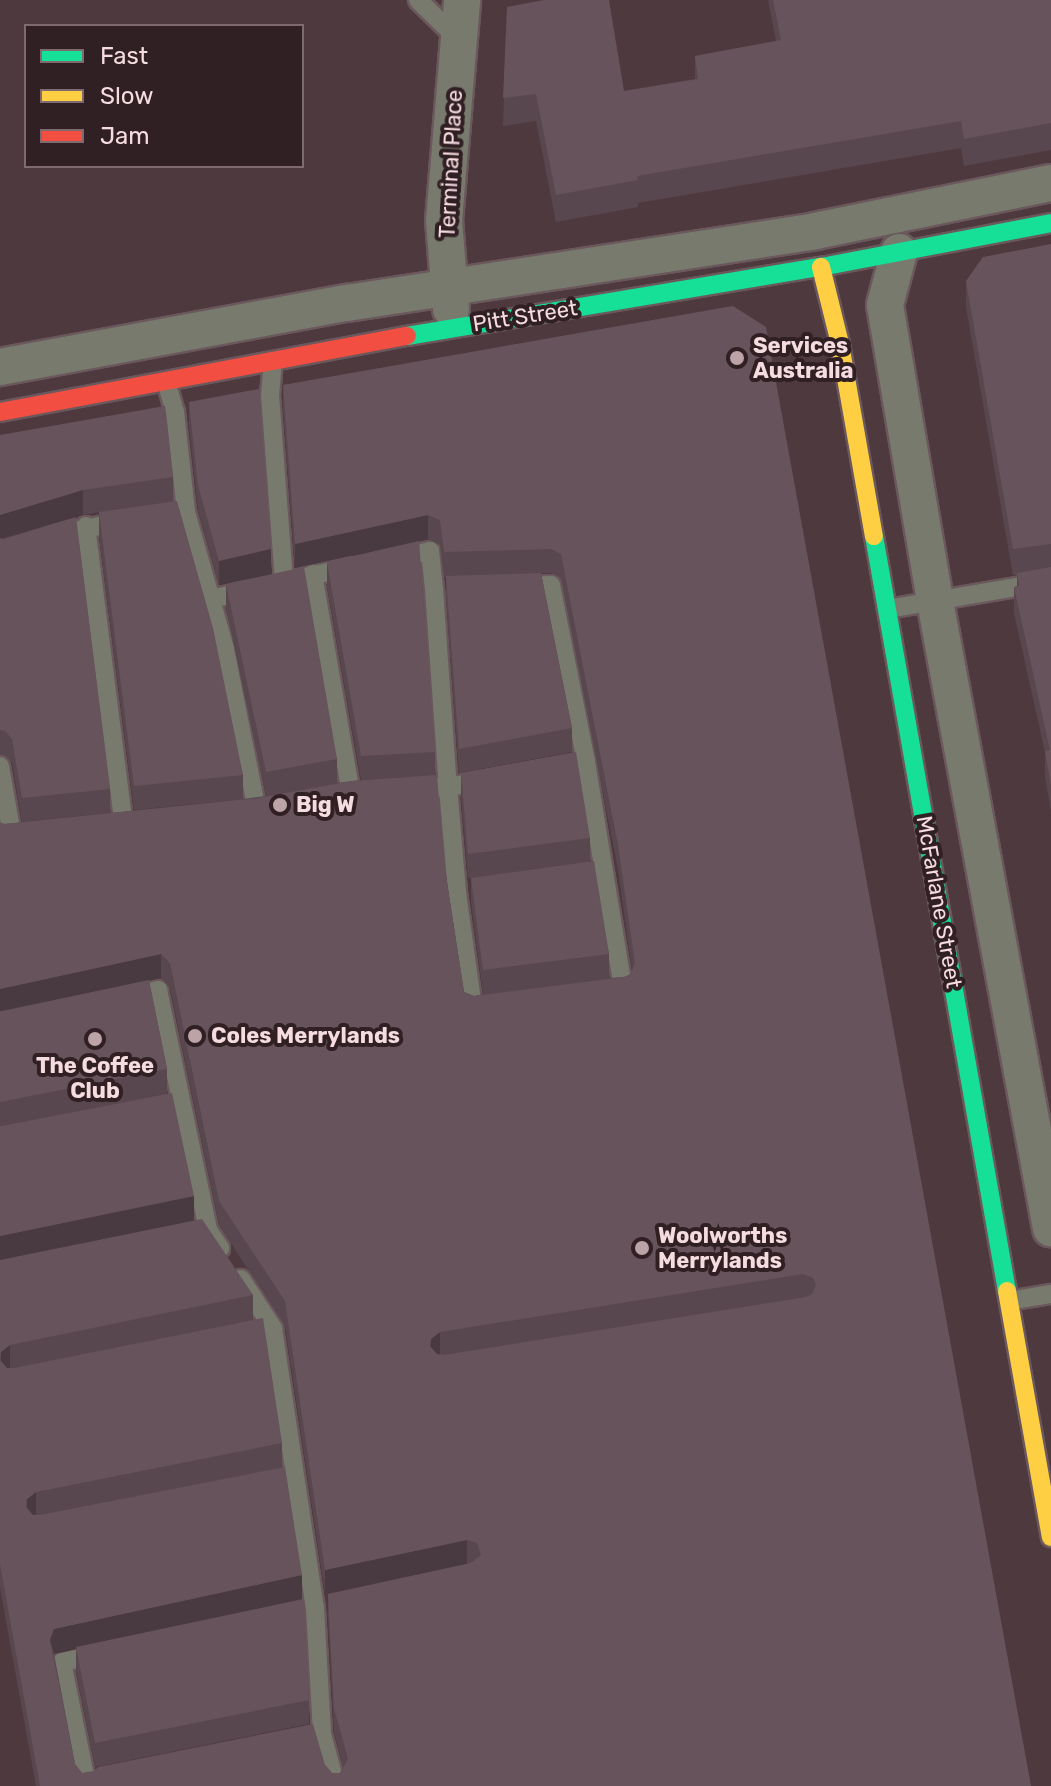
<!DOCTYPE html>
<style>
body{margin:0}
#map{position:relative;width:1051px;height:1786px;overflow:hidden;background:#4e393e;font-family:Rubik,sans-serif}
div>[style]{position:absolute}
[style*='--x']{left:calc(var(--x)*1px);top:calc(var(--y)*1px);width:calc(var(--w)*1px);rotate:calc(var(--a)*1deg)}
.roads{filter:drop-shadow(2px 0 #6a585c) drop-shadow(-2px 0 #6a585c) drop-shadow(0 2px #6a585c) drop-shadow(0 -2px #6a585c)}
.lane>*{height:18px;margin:-9px;padding:0 9px;transform-origin:9px;border-radius:9px;background:#787a6e}
.street>*{height:36px;margin:-18px;padding:0 18px;transform-origin:18px;border-radius:18px;background:#787a6e}
.fast>*{height:18px;margin:-9px;padding:0 9px;transform-origin:9px;border-radius:9px;background:#16e098}
.slow>*{height:18px;margin:-9px;padding:0 9px;transform-origin:9px;border-radius:9px;background:#ffcf43}
.jam>*{height:18px;margin:-9px;padding:0 9px;transform-origin:9px;border-radius:9px;background:#f24e42}
.wall>*{inset:0;background:#59474f}
.shaded-wall>*{inset:0;background:#483a40}
.building>*{inset:0;background:#67535c}
.dots>*{width:22px;height:22px;translate:-50% -50%;box-sizing:border-box;border:4px solid #301f23;border-radius:50%}
span{translate:-50% -50%;white-space:nowrap;text-align:center;line-height:1.15;-webkit-text-stroke:8px #301f23;paint-order:stroke}
.street-label{font-size:22px;color:#f5dce1}
.poi-label{font-size:22px;color:#f5dce1;font-weight:700}
.left{translate:0 -50%;text-align:left}
.legend{position:absolute;left:24px;top:24px;width:280px;height:144px;box-sizing:border-box;background:#301f23;border:2px solid #7f6b6f;margin:0;padding:10px 14px;list-style:none;font-size:24px;color:#f5dce1}
.legend li{display:flex;align-items:center;gap:16px;height:40px}
.legend b{width:40px;border:2px solid #7f6b6f}
</style>
<div id="map">
<div class="roads">
<div class="lane">
<i style="--x:418;--y:0;--w:56;--a:44.3"></i>
<i style="--x:273;--y:361;--w:34;--a:95"></i>
<i style="--x:270;--y:395;--w:188;--a:85.7"></i>
<i style="--x:166;--y:381;--w:32;--a:74"></i>
<i style="--x:175;--y:412;--w:101;--a:83.7"></i>
<i style="--x:157;--y:516;--w:29;--a:-8"></i>
<i style="--x:186;--y:512;--w:142;--a:74.1"></i>
<i style="--x:225;--y:649;--w:164;--a:78.8"></i>
<i style="--x:257;--y:810;--w:11;--a:-10"></i>
<i style="--x:86;--y:526;--w:301;--a:82.8"></i>
<i style="--x:55;--y:535;--w:70;--a:-11.5"></i>
<i style="--x:397;--y:558;--w:34;--a:-12"></i>
<i style="--x:430;--y:551;--w:38;--a:84"></i>
<i style="--x:434;--y:589;--w:198;--a:86"></i>
<i style="--x:448;--y:787;--w:32;--a:176"></i>
<i style="--x:313;--y:574;--w:222;--a:80.2"></i>
<i style="--x:284;--y:582;--w:67;--a:-13"></i>
<i style="--x:522;--y:586;--w:29;--a:-2"></i>
<i style="--x:551;--y:585;--w:180;--a:78.8"></i>
<i style="--x:211;--y:599;--w:37;--a:-13"></i>
<i style="--x:887;--y:609;--w:166;--a:-9.7"></i>
<i style="--x:586;--y:762;--w:230;--a:80.7"></i>
<i style="--x:623;--y:989;--w:151;--a:172.8"></i>
<i style="--x:473;--y:1008;--w:117;--a:-97.9"></i>
<i style="--x:457;--y:892;--w:105;--a:-94.9"></i>
<i style="--x:448;--y:787;--w:140;--a:-10.3"></i>
<i style="--x:0;--y:766;--w:70;--a:80.1"></i>
<i style="--x:12;--y:835;--w:12;--a:171"></i>
<i style="--x:128;--y:996;--w:31;--a:-11"></i>
<i style="--x:158;--y:990;--w:245;--a:78.2"></i>
<i style="--x:208;--y:1230;--w:22;--a:56"></i>
<i style="--x:241;--y:1279;--w:59;--a:56.9"></i>
<i style="--x:273;--y:1328;--w:283;--a:81.5"></i>
<i style="--x:315;--y:1608;--w:126;--a:86.8"></i>
<i style="--x:322;--y:1734;--w:54;--a:74.9"></i>
<i style="--x:1009;--y:1301;--w:43;--a:-9.5"></i>
<i style="--x:87;--y:1786;--w:126;--a:-101.4"></i>
<i style="--x:62;--y:1662;--w:39;--a:-12"></i>
</div>
<div class="street">
<i style="--x:899;--y:252;--w:55;--a:104.8"></i>
<i style="--x:885;--y:305;--w:300;--a:80.4"></i>
<i style="--x:935;--y:601;--w:638;--a:79.52"></i>
<i style="--x:451;--y:309;--w:88;--a:-94.5"></i>
<i style="--x:444;--y:221;--w:222;--a:-85.3"></i>
<i style="--x:0;--y:367;--w:353;--a:-10.5"></i>
<i style="--x:347;--y:303;--w:474;--a:-8.7"></i>
<i style="--x:815;--y:231;--w:241;--a:-11.5"></i>
</div>
<div class="fast">
<i style="--x:407;--y:336;--w:420;--a:-9.5"></i>
<i style="--x:821;--y:267;--w:234;--a:-10.8"></i>
<i style="--x:874;--y:536;--w:767;--a:80.01"></i>
</div>
<div class="slow">
<i style="--x:821;--y:267;--w:79;--a:76.1"></i>
<i style="--x:840;--y:344;--w:195;--a:80"></i>
<i style="--x:1007;--y:1291;--w:250;--a:79.9"></i>
</div>
<div class="jam">
<i style="--x:0;--y:412;--w:414;--a:-10.6"></i>
</div>
</div>
<div class="wall">
<i style="clip-path:polygon(768px 0,1051px 0,1051px 150px,964px 166px,961px 148px,638px 203px,638px 207px,556px 222px,536px 121px,503px 126px,507px 7px,624px 91px,695px 79px,695px 56px,776px 41px)"></i>
<i style="clip-path:polygon(1051px 244px,1051px 811px,1045px 777px,1045px 752px,1014px 613px,1014px 587px,1017px 586px,1017px 575px,1013px 575px,966px 307px,966px 281px)"></i>
<i style="clip-path:polygon(evenodd,733px 306px,1031px 1786px,36px 1786px,0 1588px,0 823px,5px 824px,235px 800px,134px 810px,99px 536px,99px 512px,83px 515px,2px 539px,110px 789px,110px 813px,22px 822px,12px 763px,5px 755px,0 755px,0 435px,173px 477px,173px 502px,243px 775px,243px 799px,266px 796px,226px 608px,226px 584px,337px 759px,337px 783px,361px 780px,327px 586px,327px 562px,435px 752px,435px 775px,445px 869px,464px 992px,474px 996px,483px 994px,471px 902px,471px 878px,468px 878px,461px 797px,461px 773px,590px 838px,590px 862px,609px 954px,609px 978px,624px 977px,631px 974px,632px 970px,618px 870px,561px 578px,551px 573px,541px 573px,572px 728px,572px 752px,459px 773px,446px 601px,446px 577px,444px 577px,440px 545px,428px 539px,295px 568px,283px 409px,283px 385px,733px 306px,161px 978px,170px 988px,219px 1225px,285px 1326px,325px 1594px,467px 1564px,328px 1594px,328px 1618px,334px 1732px,343px 1767px,340px 1773px,332px 1773px,325px 1765px,82px 1773px,75px 1764px,54px 1654px,76px 1649px,76px 1671px,95px 1767px,309px 1724px,309px 1700px,302px 1599px,282px 1468px,282px 1443px,253px 1320px,253px 1295px,194px 1221px,167px 1094px,167px 1069px,149px 981px,161px 978px)"></i>
<i style="clip-path:polygon(259px 389px,219px 585px,198px 510px,189px 426px,189px 402px)"></i>
</div>
<div class="shaded-wall">
<i style="clip-path:polygon(83px 490px,83px 515px,0 539px,0 515px)"></i>
<i style="clip-path:polygon(428px 515px,428px 539px,295px 568px,295px 544px)"></i>
<i style="clip-path:polygon(271px 549px,271px 574px,219px 585px,219px 561px)"></i>
<i style="clip-path:polygon(161px 954px,161px 978px,0 1014px,0 989px)"></i>
<i style="clip-path:polygon(194px 1196px,194px 1221px,0 1261px,0 1236px)"></i>
<i style="clip-path:polygon(440px 1332px,440px 1356px,430px 1371px,431px 1339px)"></i>
<i style="clip-path:polygon(10px 1345px,10px 1369px,1px 1376px,1px 1352px)"></i>
<i style="clip-path:polygon(36px 1492px,36px 1516px,27px 1523px,27px 1499px)"></i>
<i style="clip-path:polygon(467px 1540px,467px 1564px,325px 1594px,325px 1570px)"></i>
<i style="clip-path:polygon(302px 1575px,302px 1599px,54px 1654px,50px 1640px,54px 1629px)"></i>
</div>
<div class="building">
<i style="clip-path:polygon(544px 0,609px 0,624px 91px,698px 79px,695px 56px,781px 40px,773px 0,1051px 0,1051px 123px,964px 139px,961px 121px,637px 176px,638px 180px,556px 195px,536px 94px,503px 98px,507px 7px)"></i>
<i style="clip-path:polygon(1051px 244px,1051px 544px,1013px 549px,966px 281px,983px 257px)"></i>
<i style="clip-path:polygon(evenodd,733px 306px,766px 327px,1031px 1786px,40px 1786px,0 1564px,0 1260px,202px 1219px,253px 1295px,10px 1345px,1px 1352px,0 1360px,7px 1368px,14px 1368px,263px 1318px,282px 1443px,36px 1492px,27px 1499px,26px 1507px,33px 1515px,40px 1515px,285px 1467px,302px 1575px,54px 1629px,50px 1640px,75px 1764px,82px 1773px,94px 1771px,98px 1767px,313px 1724px,325px 1765px,332px 1773px,340px 1773px,348px 1759px,334px 1708px,328px 1594px,471px 1563px,481px 1555px,477px 1543px,467px 1540px,325px 1570px,285px 1301px,219px 1201px,170px 963px,161px 954px,0 989px,0 823px,5px 824px,258px 798px,352px 781px,437px 775px,445px 869px,464px 992px,474px 996px,624px 977px,631px 974px,635px 963px,618px 845px,561px 554px,551px 549px,444px 552px,440px 520px,428px 515px,295px 544px,283px 385px,733px 306px,803px 1274px,813px 1278px,816px 1285px,812px 1294px,806px 1297px,444px 1355px,437px 1354px,430px 1346px,431px 1339px,440px 1332px,803px 1274px)"></i>
<i style="clip-path:polygon(259px 389px,271px 549px,219px 561px,198px 485px,189px 402px)"></i>
<i style="clip-path:polygon(165px 406px,173px 477px,83px 490px,0 515px,0 435px)"></i>
<i style="clip-path:polygon(177px 501px,213px 628px,243px 775px,134px 786px,99px 512px)"></i>
<i style="clip-path:polygon(76px 517px,110px 789px,22px 798px,12px 739px,5px 731px,0 730px,0 538px,3px 539px)"></i>
<i style="clip-path:polygon(419px 541px,435px 752px,361px 756px,327px 562px)"></i>
<i style="clip-path:polygon(304px 567px,337px 759px,266px 772px,226px 584px)"></i>
<i style="clip-path:polygon(1051px 567px,1051px 785px,1045px 751px,1050px 750px,1014px 587px,1019px 586px,1017px 573px)"></i>
<i style="clip-path:polygon(541px 573px,572px 728px,459px 749px,446px 576px)"></i>
<i style="clip-path:polygon(576px 752px,590px 838px,468px 854px,461px 773px)"></i>
<i style="clip-path:polygon(594px 861px,609px 954px,483px 970px,471px 878px)"></i>
<i style="clip-path:polygon(149px 980px,167px 1069px,0 1102px,0 1011px,2px 1011px)"></i>
<i style="clip-path:polygon(172px 1093px,194px 1196px,0 1236px,0 1126px,2px 1126px)"></i>
<i style="clip-path:polygon(304px 1599px,309px 1700px,95px 1743px,76px 1647px)"></i>
</div>
<div class="dots">
<i style="left:737px;top:358px;background:#bba3a8"></i>
<i style="left:280px;top:805px;background:#bba3a8"></i>
<i style="left:195px;top:1036px;background:#bba3a8"></i>
<i style="left:95px;top:1039px;background:#bba3a8"></i>
<i style="left:642px;top:1248px;background:#bba3a8"></i>
</div>
<div class="street-label">
<span style="left:451px;top:164px;rotate:-87deg">Terminal Place</span>
<span style="left:525px;top:316px;rotate:-9deg">Pitt Street</span>
<span style="left:939px;top:902px;rotate:80deg">McFarlane Street</span>
</div>
<div class="poi-label">
<span class="left" style="left:753px;top:358px">Services<br>Australia</span>
<span class="left" style="left:296px;top:805px">Big W</span>
<span class="left" style="left:211px;top:1036px">Coles Merrylands</span>
<span style="left:95px;top:1078px">The Coffee<br>Club</span>
<span class="left" style="left:658px;top:1248px">Woolworths<br>Merrylands</span>
</div>
<ul class="legend">
<li><b style="height:10px;background:#16e098"></b>Fast</li>
<li><b style="height:10px;background:#ffcf43"></b>Slow</li>
<li><b style="height:10px;background:#f24e42"></b>Jam</li>
</ul>
</div>
